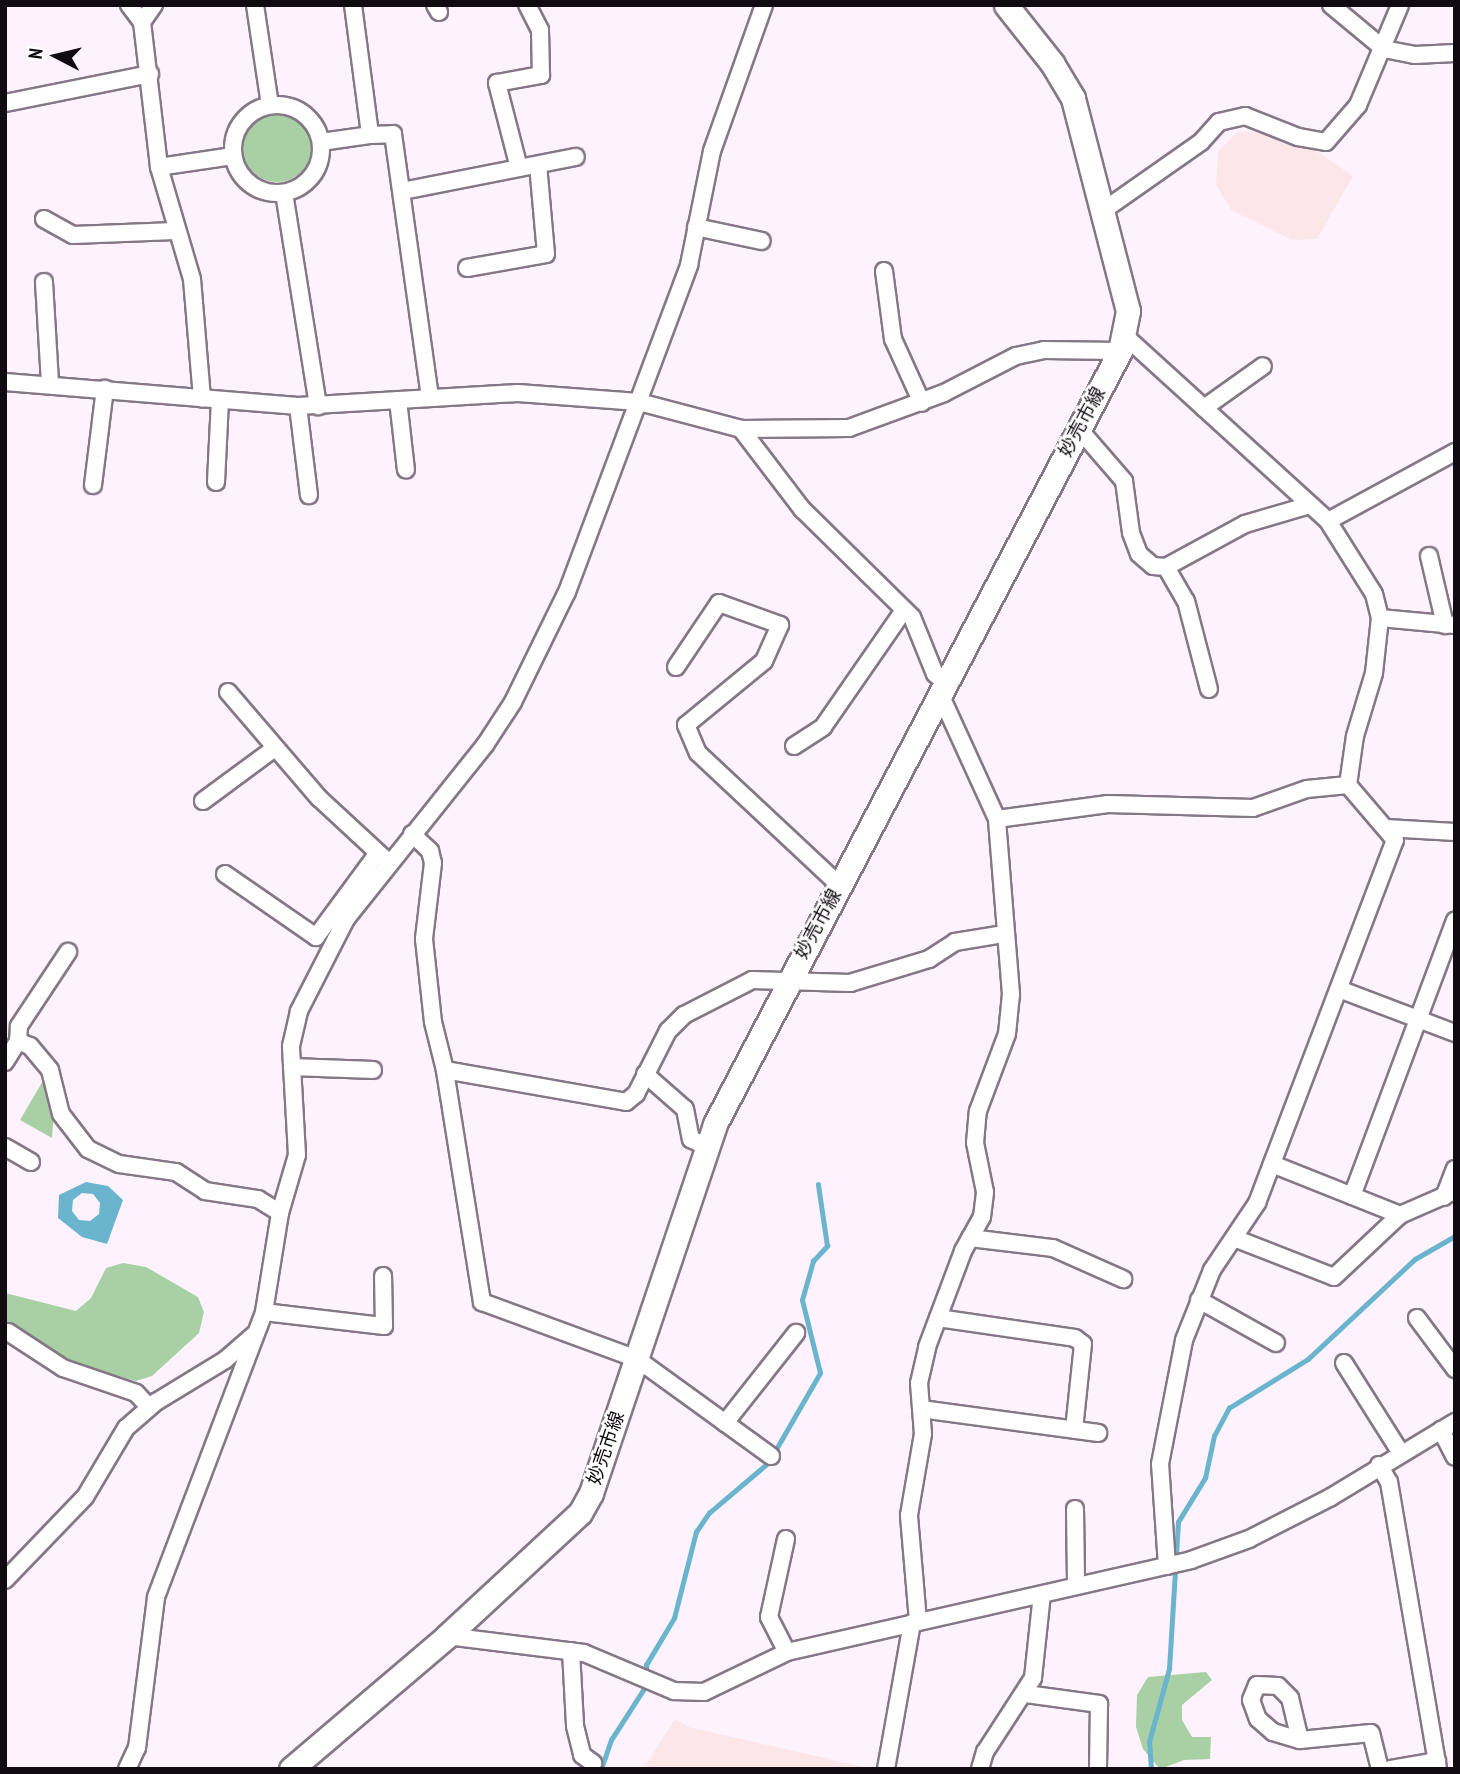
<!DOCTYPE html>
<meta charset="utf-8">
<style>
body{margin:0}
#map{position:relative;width:1460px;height:1774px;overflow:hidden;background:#fdf2fe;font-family:"PT Sans Narrow","Noto Sans JP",sans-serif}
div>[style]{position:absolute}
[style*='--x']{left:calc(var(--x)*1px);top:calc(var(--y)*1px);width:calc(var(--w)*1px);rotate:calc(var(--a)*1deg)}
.education>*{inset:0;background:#fce6e8}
.green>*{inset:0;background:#a8d0a4}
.round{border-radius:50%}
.water>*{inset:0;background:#6ab4ce}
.stream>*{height:4.5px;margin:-2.25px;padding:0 2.25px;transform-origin:2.25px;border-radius:2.25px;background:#6ab4ce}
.roads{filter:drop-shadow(2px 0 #857886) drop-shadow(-2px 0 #857886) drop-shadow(0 2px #857886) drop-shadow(0 -2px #857886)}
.street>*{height:16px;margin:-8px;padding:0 8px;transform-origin:8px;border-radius:8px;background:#fff}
.street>.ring{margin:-8px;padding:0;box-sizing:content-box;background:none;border:16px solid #fff;border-radius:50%}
.secondary>*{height:23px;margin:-11.5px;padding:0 11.5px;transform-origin:11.5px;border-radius:11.5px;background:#fff}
span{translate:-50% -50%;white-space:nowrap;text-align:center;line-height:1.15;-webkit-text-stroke:5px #fff;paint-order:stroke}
.street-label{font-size:19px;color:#100b10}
.frame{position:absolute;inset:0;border:7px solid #100b10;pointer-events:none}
.north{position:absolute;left:21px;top:21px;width:70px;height:70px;-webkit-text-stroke:5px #fff;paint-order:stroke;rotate:277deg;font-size:19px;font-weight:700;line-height:28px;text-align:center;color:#100b10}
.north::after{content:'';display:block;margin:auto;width:24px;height:32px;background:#100b10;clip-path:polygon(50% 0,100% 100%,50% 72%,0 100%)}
</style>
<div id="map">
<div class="education">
<i style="clip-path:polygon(1239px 131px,1268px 134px,1310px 147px,1353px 176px,1317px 239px,1292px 240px,1231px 210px,1216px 184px,1218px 151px)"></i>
<i style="clip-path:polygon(675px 1719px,688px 1727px,873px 1769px,643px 1769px)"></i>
</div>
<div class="green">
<i class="round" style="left:243px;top:114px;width:68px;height:68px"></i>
<i style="clip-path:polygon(44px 1079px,54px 1110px,52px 1138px,20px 1120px)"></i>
<i style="clip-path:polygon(123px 1263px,146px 1267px,198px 1297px,204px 1312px,199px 1333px,152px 1376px,136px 1381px,98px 1371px,67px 1359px,5px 1322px,5px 1293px,76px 1311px,91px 1298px,106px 1268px)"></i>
<i style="clip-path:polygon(1206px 1672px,1212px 1680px,1182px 1705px,1182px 1720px,1192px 1737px,1211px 1737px,1210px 1759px,1184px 1760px,1160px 1769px,1143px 1749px,1136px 1727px,1137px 1695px,1148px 1677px)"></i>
</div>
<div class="water">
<i style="clip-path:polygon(evenodd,86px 1182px,108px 1186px,123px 1200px,107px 1244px,82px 1237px,58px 1218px,59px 1195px,86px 1182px,82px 1193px,93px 1194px,100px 1203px,99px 1214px,90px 1221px,79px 1220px,72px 1211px,73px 1200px,82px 1193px)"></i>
</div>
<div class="stream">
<i style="--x:647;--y:1676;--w:11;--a:-95"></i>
<i style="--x:646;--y:1665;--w:55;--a:-59.2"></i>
<i style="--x:674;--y:1618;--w:89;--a:-75.7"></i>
<i style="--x:696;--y:1532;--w:23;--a:-56"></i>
<i style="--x:709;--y:1513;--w:77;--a:-40.3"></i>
<i style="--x:768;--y:1463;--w:104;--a:-60"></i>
<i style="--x:820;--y:1373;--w:75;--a:-103.9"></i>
<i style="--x:802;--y:1300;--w:41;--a:-74.2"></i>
<i style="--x:813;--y:1261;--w:21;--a:-47"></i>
<i style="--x:827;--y:1246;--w:62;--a:-98.4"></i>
<i style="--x:601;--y:1769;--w:31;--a:-71"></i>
<i style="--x:611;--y:1740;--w:67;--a:-57.3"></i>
<i style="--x:1151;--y:1769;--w:27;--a:-94"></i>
<i style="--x:1149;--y:1742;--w:76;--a:-74.7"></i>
<i style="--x:1169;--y:1669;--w:147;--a:-86.5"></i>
<i style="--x:1178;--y:1522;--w:52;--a:-58.5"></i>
<i style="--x:1205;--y:1478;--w:43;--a:-77.9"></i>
<i style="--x:1214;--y:1436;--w:32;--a:-62"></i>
<i style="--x:1229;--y:1408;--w:93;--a:-31.8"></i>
<i style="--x:1308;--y:1359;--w:146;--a:-43.1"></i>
<i style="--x:1415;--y:1259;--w:46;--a:-29.9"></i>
</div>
<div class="roads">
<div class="street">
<i style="--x:129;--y:5;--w:21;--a:53"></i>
<i style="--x:154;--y:5;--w:21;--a:125"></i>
<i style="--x:142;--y:22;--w:146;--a:83.3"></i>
<i style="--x:159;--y:167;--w:117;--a:73.6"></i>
<i style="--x:192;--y:279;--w:120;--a:85.2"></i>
<i style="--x:255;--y:5;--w:101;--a:81.5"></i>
<i style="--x:353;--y:5;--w:131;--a:82.5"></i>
<i style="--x:370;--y:135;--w:23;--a:-2"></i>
<i style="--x:393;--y:134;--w:266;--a:82"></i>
<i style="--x:435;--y:5;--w:8;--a:60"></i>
<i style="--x:1331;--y:5;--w:69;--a:39.7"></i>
<i style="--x:1384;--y:49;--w:32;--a:11"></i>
<i style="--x:1415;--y:55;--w:40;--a:-2.9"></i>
<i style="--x:5;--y:103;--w:148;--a:-11.3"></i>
<i class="ring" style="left:233px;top:105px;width:72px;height:72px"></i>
<i style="--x:321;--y:142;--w:49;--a:-8.1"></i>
<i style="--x:159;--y:167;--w:75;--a:-8.5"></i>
<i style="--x:519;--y:168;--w:88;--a:-104.5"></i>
<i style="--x:497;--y:83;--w:45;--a:-10.3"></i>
<i style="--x:541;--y:75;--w:45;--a:-91.3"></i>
<i style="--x:540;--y:30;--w:28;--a:-117"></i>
<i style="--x:402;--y:191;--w:177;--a:-11.1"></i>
<i style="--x:284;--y:193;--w:216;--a:80.9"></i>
<i style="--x:1104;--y:210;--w:118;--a:-35"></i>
<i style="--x:1201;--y:142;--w:27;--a:-48"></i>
<i style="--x:1219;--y:122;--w:27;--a:-13"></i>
<i style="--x:1245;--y:116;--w:57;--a:21.6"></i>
<i style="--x:1298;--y:137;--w:28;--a:10"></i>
<i style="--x:1326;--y:142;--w:49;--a:-49.1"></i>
<i style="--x:1358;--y:105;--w:108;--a:-67.2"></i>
<i style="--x:44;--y:219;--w:33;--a:29"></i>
<i style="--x:73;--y:235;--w:102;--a:-2.2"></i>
<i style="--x:696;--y:227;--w:67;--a:12"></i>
<i style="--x:467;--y:268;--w:80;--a:-10"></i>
<i style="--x:546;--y:254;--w:89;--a:-95.1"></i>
<i style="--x:884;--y:271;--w:69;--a:82.5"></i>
<i style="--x:893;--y:339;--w:70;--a:65.6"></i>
<i style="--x:44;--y:282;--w:102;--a:86.6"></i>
<i style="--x:1125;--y:336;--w:275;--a:42.3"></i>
<i style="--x:1328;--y:521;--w:86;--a:57.8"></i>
<i style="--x:1374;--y:594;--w:25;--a:76"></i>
<i style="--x:1380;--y:618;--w:75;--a:5.3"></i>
<i style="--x:5;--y:382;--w:294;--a:4.7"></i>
<i style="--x:298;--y:406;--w:220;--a:-3.4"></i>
<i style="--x:518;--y:393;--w:121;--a:4.3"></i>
<i style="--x:639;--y:402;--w:106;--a:14.8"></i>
<i style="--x:741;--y:429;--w:108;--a:-0.5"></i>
<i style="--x:849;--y:428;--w:101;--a:-20.2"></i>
<i style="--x:944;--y:393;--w:81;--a:-27.2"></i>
<i style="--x:1016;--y:356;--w:29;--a:-12"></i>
<i style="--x:1044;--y:350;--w:76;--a:0.8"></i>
<i style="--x:398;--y:400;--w:70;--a:83.5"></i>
<i style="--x:298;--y:406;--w:90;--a:83"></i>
<i style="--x:1204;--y:408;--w:72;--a:-35.4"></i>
<i style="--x:741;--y:429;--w:101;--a:52.7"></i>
<i style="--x:802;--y:509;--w:154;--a:44.5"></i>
<i style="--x:912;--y:617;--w:61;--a:68"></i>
<i style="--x:935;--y:674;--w:13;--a:39"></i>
<i style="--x:1079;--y:429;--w:69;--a:49.1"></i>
<i style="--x:1124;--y:481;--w:52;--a:82.3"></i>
<i style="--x:1131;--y:533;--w:22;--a:69"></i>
<i style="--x:1139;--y:554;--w:18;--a:41"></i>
<i style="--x:1153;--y:566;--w:13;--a:4"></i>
<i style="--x:1166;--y:567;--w:90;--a:-28.6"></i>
<i style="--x:1245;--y:524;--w:68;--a:-16.3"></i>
<i style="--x:216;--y:482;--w:82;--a:-87.2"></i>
<i style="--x:93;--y:485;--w:97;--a:-82.9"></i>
<i style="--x:1328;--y:521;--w:145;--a:-28.5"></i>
<i style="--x:1429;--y:556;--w:71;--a:76.9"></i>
<i style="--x:1166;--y:567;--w:39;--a:60"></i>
<i style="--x:1186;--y:601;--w:91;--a:75.4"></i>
<i style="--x:676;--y:667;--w:77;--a:-56.1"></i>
<i style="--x:719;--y:603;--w:65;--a:19.8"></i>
<i style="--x:780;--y:625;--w:39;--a:114"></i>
<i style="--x:764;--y:661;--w:101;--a:140.6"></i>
<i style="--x:686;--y:725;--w:30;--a:67"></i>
<i style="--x:698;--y:753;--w:192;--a:43.1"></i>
<i style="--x:228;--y:692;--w:140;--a:49.4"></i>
<i style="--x:319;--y:798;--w:93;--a:42.8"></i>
<i style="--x:794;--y:746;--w:35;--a:-33"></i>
<i style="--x:823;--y:727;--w:142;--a:-55.3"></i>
<i style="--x:203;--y:801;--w:89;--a:-36.4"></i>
<i style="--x:997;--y:819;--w:112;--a:-7.7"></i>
<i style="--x:1108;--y:804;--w:145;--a:1.6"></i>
<i style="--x:1253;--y:808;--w:57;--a:-19.4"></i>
<i style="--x:1307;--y:789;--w:41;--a:-5.6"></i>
<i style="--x:1386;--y:828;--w:69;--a:3.3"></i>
<i style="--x:412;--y:834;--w:25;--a:43"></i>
<i style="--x:430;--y:851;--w:12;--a:76"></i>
<i style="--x:433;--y:863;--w:77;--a:96.8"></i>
<i style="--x:424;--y:939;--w:83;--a:83.8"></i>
<i style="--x:433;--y:1022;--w:49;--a:76"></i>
<i style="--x:225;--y:874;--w:111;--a:34.7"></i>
<i style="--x:316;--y:937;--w:104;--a:-53.6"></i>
<i style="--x:1339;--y:989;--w:124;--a:20.8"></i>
<i style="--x:18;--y:1041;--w:13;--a:23"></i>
<i style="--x:30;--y:1046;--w:31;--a:50"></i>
<i style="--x:50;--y:1070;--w:45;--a:76"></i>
<i style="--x:61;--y:1114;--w:44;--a:52.4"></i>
<i style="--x:88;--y:1149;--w:34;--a:26"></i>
<i style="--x:119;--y:1164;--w:58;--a:8"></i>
<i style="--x:176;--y:1172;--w:35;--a:33"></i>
<i style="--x:205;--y:1191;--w:54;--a:8.6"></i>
<i style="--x:258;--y:1199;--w:26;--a:32"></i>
<i style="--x:5;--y:1062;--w:25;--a:-58"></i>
<i style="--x:18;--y:1041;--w:15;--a:-86"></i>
<i style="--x:19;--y:1026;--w:89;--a:-56.5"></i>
<i style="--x:292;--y:1067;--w:81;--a:2.1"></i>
<i style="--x:645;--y:1074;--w:53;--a:41.2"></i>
<i style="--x:685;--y:1109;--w:31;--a:79"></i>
<i style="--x:691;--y:1139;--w:18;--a:27"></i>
<i style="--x:5;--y:1147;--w:30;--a:30"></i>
<i style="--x:1272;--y:1164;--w:138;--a:21.7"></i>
<i style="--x:1352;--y:1196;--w:294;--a:-69.5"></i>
<i style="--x:1444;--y:1197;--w:30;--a:-69"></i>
<i style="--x:970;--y:1238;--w:84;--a:6.9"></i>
<i style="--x:1053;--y:1248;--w:77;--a:23.9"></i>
<i style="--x:1234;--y:1238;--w:107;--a:21.3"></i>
<i style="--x:1334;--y:1277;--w:91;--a:-43.2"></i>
<i style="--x:1400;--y:1215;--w:60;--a:-23.6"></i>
<i style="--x:1199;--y:1300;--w:88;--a:29.2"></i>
<i style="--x:264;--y:1312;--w:121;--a:6.7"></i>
<i style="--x:384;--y:1326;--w:50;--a:-91.1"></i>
<i style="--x:938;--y:1318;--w:138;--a:8.3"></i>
<i style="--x:1075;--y:1338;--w:10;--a:37"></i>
<i style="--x:1083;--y:1344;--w:86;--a:96"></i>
<i style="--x:1417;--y:1318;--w:64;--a:53.3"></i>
<i style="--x:8;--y:1332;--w:66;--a:33.2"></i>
<i style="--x:63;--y:1368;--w:77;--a:18.9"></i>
<i style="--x:136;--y:1393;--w:19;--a:47"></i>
<i style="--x:1344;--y:1363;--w:107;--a:57.7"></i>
<i style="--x:921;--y:1409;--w:179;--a:7.7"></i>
<i style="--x:725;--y:1423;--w:115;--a:-51.7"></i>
<i style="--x:1441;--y:1430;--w:30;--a:63"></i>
<i style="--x:771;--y:1456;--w:165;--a:-144.1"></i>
<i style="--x:637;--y:1359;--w:165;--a:-159.8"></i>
<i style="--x:482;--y:1302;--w:235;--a:-99.1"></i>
<i style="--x:445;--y:1070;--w:184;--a:10"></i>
<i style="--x:626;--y:1102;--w:13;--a:-39"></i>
<i style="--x:636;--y:1094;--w:71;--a:-63.1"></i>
<i style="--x:668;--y:1031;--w:23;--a:-45"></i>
<i style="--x:684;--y:1015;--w:76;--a:-27.2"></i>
<i style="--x:752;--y:980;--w:98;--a:1.8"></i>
<i style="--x:850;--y:983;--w:83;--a:-16.9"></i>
<i style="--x:929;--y:959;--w:31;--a:-33"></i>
<i style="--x:955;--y:942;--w:50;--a:-9.3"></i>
<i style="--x:1379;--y:1465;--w:20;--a:60"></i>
<i style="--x:1389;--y:1482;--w:291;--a:80.3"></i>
<i style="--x:1075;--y:1509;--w:75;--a:89.2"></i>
<i style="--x:786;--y:1539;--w:80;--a:102.3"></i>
<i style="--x:769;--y:1617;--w:39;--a:63"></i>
<i style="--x:1167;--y:1566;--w:102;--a:-93.9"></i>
<i style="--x:1160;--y:1464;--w:126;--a:-79"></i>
<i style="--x:1184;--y:1340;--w:75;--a:-68.2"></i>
<i style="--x:1212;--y:1270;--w:81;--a:-56.1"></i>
<i style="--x:1257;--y:1203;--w:388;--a:-69.2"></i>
<i style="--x:1395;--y:840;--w:72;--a:-130.5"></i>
<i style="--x:1348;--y:785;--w:49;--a:-81.9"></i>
<i style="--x:1355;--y:736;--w:66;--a:-73.2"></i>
<i style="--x:1374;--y:673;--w:55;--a:-83.8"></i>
<i style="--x:5;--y:1580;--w:115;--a:-46.1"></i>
<i style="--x:85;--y:1497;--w:80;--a:-59.3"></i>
<i style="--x:126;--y:1428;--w:40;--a:-41"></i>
<i style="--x:156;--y:1402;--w:81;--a:-31.3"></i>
<i style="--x:225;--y:1360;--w:38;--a:-41"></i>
<i style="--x:918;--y:1621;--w:106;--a:-94.9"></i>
<i style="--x:909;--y:1515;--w:82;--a:-80.2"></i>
<i style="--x:923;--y:1434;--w:51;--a:-94.5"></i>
<i style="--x:919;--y:1383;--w:37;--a:-77"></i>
<i style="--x:927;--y:1347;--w:103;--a:-69.4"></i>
<i style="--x:963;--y:1251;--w:39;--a:-61"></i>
<i style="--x:982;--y:1217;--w:25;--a:-83"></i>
<i style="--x:985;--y:1192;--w:50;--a:-101.5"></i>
<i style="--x:975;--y:1143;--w:32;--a:-85"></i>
<i style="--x:978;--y:1111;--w:82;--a:-69.4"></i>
<i style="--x:1007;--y:1034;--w:40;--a:-84.3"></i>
<i style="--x:1011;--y:994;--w:176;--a:-94.6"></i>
<i style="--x:997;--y:819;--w:140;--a:-114.5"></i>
<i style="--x:447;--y:1636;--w:138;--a:7.1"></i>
<i style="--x:584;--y:1653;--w:98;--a:22.9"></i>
<i style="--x:674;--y:1691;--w:30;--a:2"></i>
<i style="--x:704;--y:1692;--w:92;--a:-25.7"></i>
<i style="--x:787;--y:1652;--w:414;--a:-12.8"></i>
<i style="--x:1191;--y:1560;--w:62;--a:-19.9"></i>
<i style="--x:1249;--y:1539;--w:92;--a:-27.1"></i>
<i style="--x:1331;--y:1497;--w:145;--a:-31.2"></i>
<i style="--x:571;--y:1651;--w:75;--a:86.9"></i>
<i style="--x:575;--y:1726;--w:30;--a:76"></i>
<i style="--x:582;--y:1755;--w:14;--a:36"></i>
<i style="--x:1026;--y:1694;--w:74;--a:7.8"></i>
<i style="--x:1099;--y:1704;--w:65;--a:90.9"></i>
<i style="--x:1300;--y:1740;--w:43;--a:-103.4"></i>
<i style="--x:1290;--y:1698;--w:17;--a:-135"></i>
<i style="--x:1278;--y:1686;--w:21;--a:-177"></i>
<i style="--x:1257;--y:1685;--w:16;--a:112"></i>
<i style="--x:1251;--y:1700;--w:20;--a:70"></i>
<i style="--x:1258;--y:1719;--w:20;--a:41"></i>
<i style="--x:1273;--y:1732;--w:28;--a:17"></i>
<i style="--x:1300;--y:1740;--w:71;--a:-5.6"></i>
<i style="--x:1371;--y:1733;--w:37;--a:76"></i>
<i style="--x:127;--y:1769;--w:23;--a:-65"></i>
<i style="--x:137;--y:1748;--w:152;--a:-82.8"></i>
<i style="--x:156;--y:1597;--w:305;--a:-69.2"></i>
<i style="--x:264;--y:1312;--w:100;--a:-80.8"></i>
<i style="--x:280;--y:1213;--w:60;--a:-73.7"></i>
<i style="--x:297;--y:1155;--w:109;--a:-93.2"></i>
<i style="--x:291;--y:1046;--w:36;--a:-77"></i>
<i style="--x:299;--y:1011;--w:103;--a:-62.9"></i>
<i style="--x:346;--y:919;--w:223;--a:-51.4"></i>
<i style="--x:485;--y:745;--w:51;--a:-56.9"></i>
<i style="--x:513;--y:702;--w:123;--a:-63.9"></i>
<i style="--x:567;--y:592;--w:349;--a:-69.5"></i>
<i style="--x:689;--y:265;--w:116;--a:-78.6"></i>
<i style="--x:712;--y:151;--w:155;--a:-70.4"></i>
<i style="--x:886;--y:1769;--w:148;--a:-79.9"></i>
<i style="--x:980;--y:1769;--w:18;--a:-74"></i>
<i style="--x:985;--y:1752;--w:88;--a:-57"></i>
<i style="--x:1033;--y:1678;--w:84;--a:-83.9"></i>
<i style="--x:1391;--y:1769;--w:47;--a:-9.9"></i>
</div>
<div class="secondary">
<i style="--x:291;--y:1769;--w:205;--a:-40.4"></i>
<i style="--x:447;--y:1636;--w:181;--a:-42.8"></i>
<i style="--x:580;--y:1513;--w:23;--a:-61"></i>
<i style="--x:591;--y:1493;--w:389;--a:-71.4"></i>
<i style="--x:715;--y:1124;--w:873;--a:-62.35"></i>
<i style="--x:1120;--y:351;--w:41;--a:-78.7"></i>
<i style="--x:1128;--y:311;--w:220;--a:-104.5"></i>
<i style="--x:1073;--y:98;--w:41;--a:-121"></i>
<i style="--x:1052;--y:63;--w:74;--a:-128.4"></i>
</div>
</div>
<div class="street-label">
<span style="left:1082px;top:422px;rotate:-62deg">妙売市線</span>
<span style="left:818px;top:924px;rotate:-62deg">妙売市線</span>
<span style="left:606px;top:1448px;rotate:-71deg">妙売市線</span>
</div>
<div class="frame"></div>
<div class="north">N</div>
</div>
